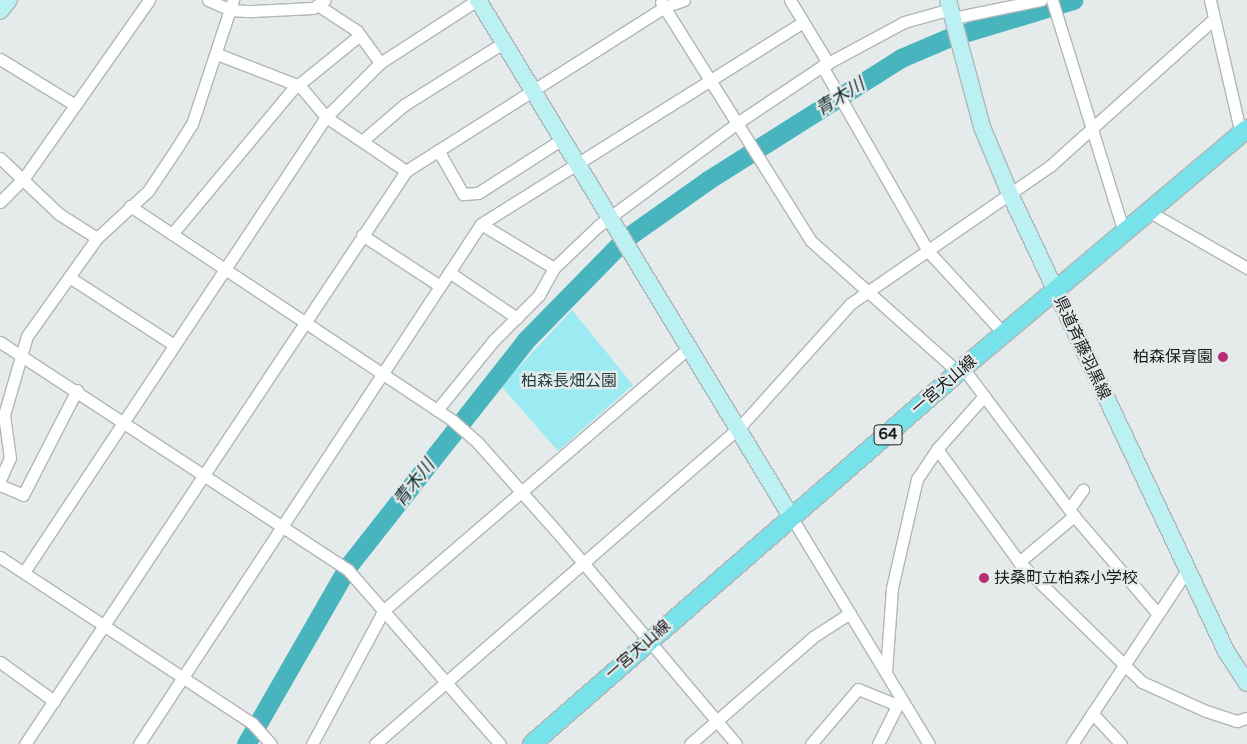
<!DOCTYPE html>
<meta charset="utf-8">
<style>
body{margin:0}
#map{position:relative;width:1247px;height:744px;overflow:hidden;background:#e5ebeb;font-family:"Varela Round","Noto Sans JP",sans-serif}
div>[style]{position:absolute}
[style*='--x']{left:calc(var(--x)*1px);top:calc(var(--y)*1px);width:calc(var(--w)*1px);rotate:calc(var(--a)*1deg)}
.green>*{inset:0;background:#9cebf2}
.river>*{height:19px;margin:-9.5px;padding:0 9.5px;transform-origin:9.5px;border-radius:9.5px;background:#48b4bd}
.roads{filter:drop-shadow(1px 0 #b1b6b6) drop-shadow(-1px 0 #b1b6b6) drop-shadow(0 1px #b1b6b6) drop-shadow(0 -1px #b1b6b6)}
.street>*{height:11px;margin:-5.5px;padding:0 5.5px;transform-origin:5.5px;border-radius:5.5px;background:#fff}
.secondary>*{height:16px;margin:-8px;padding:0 8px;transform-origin:8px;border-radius:8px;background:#bcf1f4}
.primary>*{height:18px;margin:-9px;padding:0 9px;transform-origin:9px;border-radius:9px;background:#78e2ea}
.dots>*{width:14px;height:14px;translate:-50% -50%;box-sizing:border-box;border:2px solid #e5ebeb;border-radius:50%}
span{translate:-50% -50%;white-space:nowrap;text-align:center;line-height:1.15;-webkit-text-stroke:4.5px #e5ebeb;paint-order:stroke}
.shield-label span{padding:1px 4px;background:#e5ebeb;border:1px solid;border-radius:4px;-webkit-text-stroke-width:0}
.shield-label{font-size:15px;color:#191b1b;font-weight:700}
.street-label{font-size:16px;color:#191b1b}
.poi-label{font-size:16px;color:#191b1b}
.right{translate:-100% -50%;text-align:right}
.left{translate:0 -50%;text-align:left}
.park-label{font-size:16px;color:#263f41}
.water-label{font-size:18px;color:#162e30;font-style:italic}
</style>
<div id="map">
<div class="green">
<i style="clip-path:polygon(572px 310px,633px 385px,558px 451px,501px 386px)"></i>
</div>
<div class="river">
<i style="--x:629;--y:236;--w:97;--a:-35.3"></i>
<i style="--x:708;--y:180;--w:228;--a:-32.3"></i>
<i style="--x:901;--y:58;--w:51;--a:-23.1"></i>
<i style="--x:948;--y:38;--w:131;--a:-16.9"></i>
<i style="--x:246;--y:744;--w:207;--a:-60.1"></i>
<i style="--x:349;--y:565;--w:285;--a:-51.8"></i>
<i style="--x:525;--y:341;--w:132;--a:-45.6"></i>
</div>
<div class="roads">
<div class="street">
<i style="--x:208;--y:0;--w:24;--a:24"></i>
<i style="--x:230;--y:10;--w:22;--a:3"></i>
<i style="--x:252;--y:11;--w:61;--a:-2.8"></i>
<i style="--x:313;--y:8;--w:14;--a:-34"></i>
<i style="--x:790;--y:0;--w:74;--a:58.9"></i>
<i style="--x:828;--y:63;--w:7;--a:153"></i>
<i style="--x:822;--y:66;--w:213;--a:60.2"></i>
<i style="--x:928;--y:251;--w:113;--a:47.5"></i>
<i style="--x:1052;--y:0;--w:241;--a:72.8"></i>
<i style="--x:1210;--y:0;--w:138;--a:77"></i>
<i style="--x:661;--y:2;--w:282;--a:57.9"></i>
<i style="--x:811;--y:241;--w:198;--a:41.7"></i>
<i style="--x:319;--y:6;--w:45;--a:33.3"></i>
<i style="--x:357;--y:31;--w:39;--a:54"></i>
<i style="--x:953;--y:18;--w:90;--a:-11.6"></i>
<i style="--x:217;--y:54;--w:89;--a:21.1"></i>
<i style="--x:300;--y:86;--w:40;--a:50"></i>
<i style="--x:326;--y:117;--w:97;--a:34"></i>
<i style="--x:0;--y:59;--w:88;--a:31.5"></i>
<i style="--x:828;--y:63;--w:86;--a:-28.3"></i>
<i style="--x:904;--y:22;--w:49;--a:-15.5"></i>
<i style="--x:362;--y:141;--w:55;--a:-40.6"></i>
<i style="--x:404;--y:105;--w:117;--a:-32.1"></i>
<i style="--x:438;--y:150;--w:51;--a:60.4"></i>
<i style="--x:463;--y:194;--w:15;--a:-4"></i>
<i style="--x:478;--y:193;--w:98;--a:-32.6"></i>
<i style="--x:0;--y:158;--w:81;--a:43.5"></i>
<i style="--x:59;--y:214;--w:45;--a:32.3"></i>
<i style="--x:0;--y:202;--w:34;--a:-45"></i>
<i style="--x:24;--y:178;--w:218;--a:-54.9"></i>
<i style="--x:130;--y:206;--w:388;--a:33.6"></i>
<i style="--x:453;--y:421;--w:33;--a:41"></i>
<i style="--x:478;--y:443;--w:119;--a:48.4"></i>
<i style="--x:557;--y:532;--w:277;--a:49.8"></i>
<i style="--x:1148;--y:211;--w:114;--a:29.9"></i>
<i style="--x:481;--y:224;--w:85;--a:31.1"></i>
<i style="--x:172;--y:234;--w:187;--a:-50.2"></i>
<i style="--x:292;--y:90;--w:87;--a:-39"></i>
<i style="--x:362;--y:235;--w:93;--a:33.2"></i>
<i style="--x:449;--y:272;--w:82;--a:34.1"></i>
<i style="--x:69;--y:277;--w:125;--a:32.9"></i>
<i style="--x:0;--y:342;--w:416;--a:33.2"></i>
<i style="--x:348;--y:570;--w:231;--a:48.9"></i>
<i style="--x:963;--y:368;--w:185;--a:53.1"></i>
<i style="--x:1074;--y:516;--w:128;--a:49.4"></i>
<i style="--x:437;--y:410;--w:89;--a:-50.9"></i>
<i style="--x:493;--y:341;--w:65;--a:-45"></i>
<i style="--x:539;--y:295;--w:31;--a:-61"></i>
<i style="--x:554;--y:268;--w:61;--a:-43.7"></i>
<i style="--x:598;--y:226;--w:173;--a:-36.5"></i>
<i style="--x:737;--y:123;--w:102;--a:-33.8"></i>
<i style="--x:937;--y:449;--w:140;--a:54"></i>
<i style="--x:1019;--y:562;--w:172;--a:44.3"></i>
<i style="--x:1142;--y:682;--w:70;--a:24.4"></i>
<i style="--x:1206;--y:711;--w:33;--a:18"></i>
<i style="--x:1237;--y:721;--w:10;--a:-17"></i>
<i style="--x:0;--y:480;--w:24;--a:-66"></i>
<i style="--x:10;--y:458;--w:43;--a:-97.9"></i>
<i style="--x:4;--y:415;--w:82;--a:-73.8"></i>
<i style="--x:27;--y:336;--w:120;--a:-54.5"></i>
<i style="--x:97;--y:238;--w:69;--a:-42.7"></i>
<i style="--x:148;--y:191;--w:54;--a:-56.3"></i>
<i style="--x:178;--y:146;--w:26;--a:-58"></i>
<i style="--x:192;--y:124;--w:131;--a:-71.7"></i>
<i style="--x:0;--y:485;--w:25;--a:23"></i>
<i style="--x:23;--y:495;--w:118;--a:-62.8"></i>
<i style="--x:1069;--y:509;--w:24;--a:-54"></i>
<i style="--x:792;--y:518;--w:264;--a:58.8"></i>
<i style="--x:0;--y:557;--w:302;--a:33.4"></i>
<i style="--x:252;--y:723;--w:28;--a:48"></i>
<i style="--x:1019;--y:562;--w:72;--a:-39.9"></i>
<i style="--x:24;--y:572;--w:546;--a:-56.43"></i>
<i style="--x:326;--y:117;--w:76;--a:-45"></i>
<i style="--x:380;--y:63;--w:116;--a:-33"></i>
<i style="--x:0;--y:662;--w:67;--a:35.8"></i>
<i style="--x:886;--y:672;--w:84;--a:-85.9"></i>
<i style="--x:892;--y:588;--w:112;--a:-77.1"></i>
<i style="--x:917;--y:479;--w:36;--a:-56"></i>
<i style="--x:937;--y:449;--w:71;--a:-48.4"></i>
<i style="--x:1092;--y:713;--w:42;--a:46.9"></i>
<i style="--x:25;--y:744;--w:688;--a:-56.38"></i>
<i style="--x:406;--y:171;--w:306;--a:-32.4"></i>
<i style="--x:664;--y:7;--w:21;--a:-19"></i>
<i style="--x:139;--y:744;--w:622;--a:-56.67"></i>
<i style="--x:481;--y:224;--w:380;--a:-32.1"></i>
<i style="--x:312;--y:744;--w:152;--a:-61.8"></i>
<i style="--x:384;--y:610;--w:400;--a:-40.7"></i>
<i style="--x:375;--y:744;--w:481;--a:-41"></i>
<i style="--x:738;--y:429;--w:168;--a:-48.1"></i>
<i style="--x:850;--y:304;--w:243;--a:-34.6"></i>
<i style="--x:1050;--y:166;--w:220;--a:-41.9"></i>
<i style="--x:690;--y:744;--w:163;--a:-41"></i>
<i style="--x:813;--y:637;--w:44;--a:-33"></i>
<i style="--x:811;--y:744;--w:72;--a:-49.5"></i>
<i style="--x:858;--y:689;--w:42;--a:22.3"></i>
<i style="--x:878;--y:744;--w:51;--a:-63.4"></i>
<i style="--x:1072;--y:744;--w:209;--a:-56.5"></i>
</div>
<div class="secondary">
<i style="--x:478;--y:0;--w:606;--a:58.78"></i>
<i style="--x:948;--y:0;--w:131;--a:75"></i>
<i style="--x:982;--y:127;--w:73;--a:67.3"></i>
<i style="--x:1010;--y:194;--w:505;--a:64.7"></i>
<i style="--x:1226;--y:651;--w:38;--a:57"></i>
<i style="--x:0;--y:11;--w:14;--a:-51"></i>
</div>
<div class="primary">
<i style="--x:532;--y:744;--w:572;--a:-41.1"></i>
<i style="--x:963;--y:368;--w:371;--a:-40.1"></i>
</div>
</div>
<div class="dots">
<i style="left:1223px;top:357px;background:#b42f75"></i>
<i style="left:984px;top:578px;background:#b42f75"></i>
</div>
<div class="shield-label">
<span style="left:888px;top:435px">64</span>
</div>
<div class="street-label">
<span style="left:1082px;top:348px;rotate:65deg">県道斉藤羽黒線</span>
<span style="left:944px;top:385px;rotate:-41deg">一宮犬山線</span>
<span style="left:638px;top:650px;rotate:-41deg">一宮犬山線</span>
</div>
<div class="poi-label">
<span class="right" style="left:1213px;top:357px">柏森保育園</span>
<span class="left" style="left:994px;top:578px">扶桑町立柏森小学校</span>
</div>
<div class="park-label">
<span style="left:569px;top:381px">柏森長畑公園</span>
</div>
<div class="water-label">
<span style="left:840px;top:97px;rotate:-32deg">青木川</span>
<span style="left:414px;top:483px;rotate:-52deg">青木川</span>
</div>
</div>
